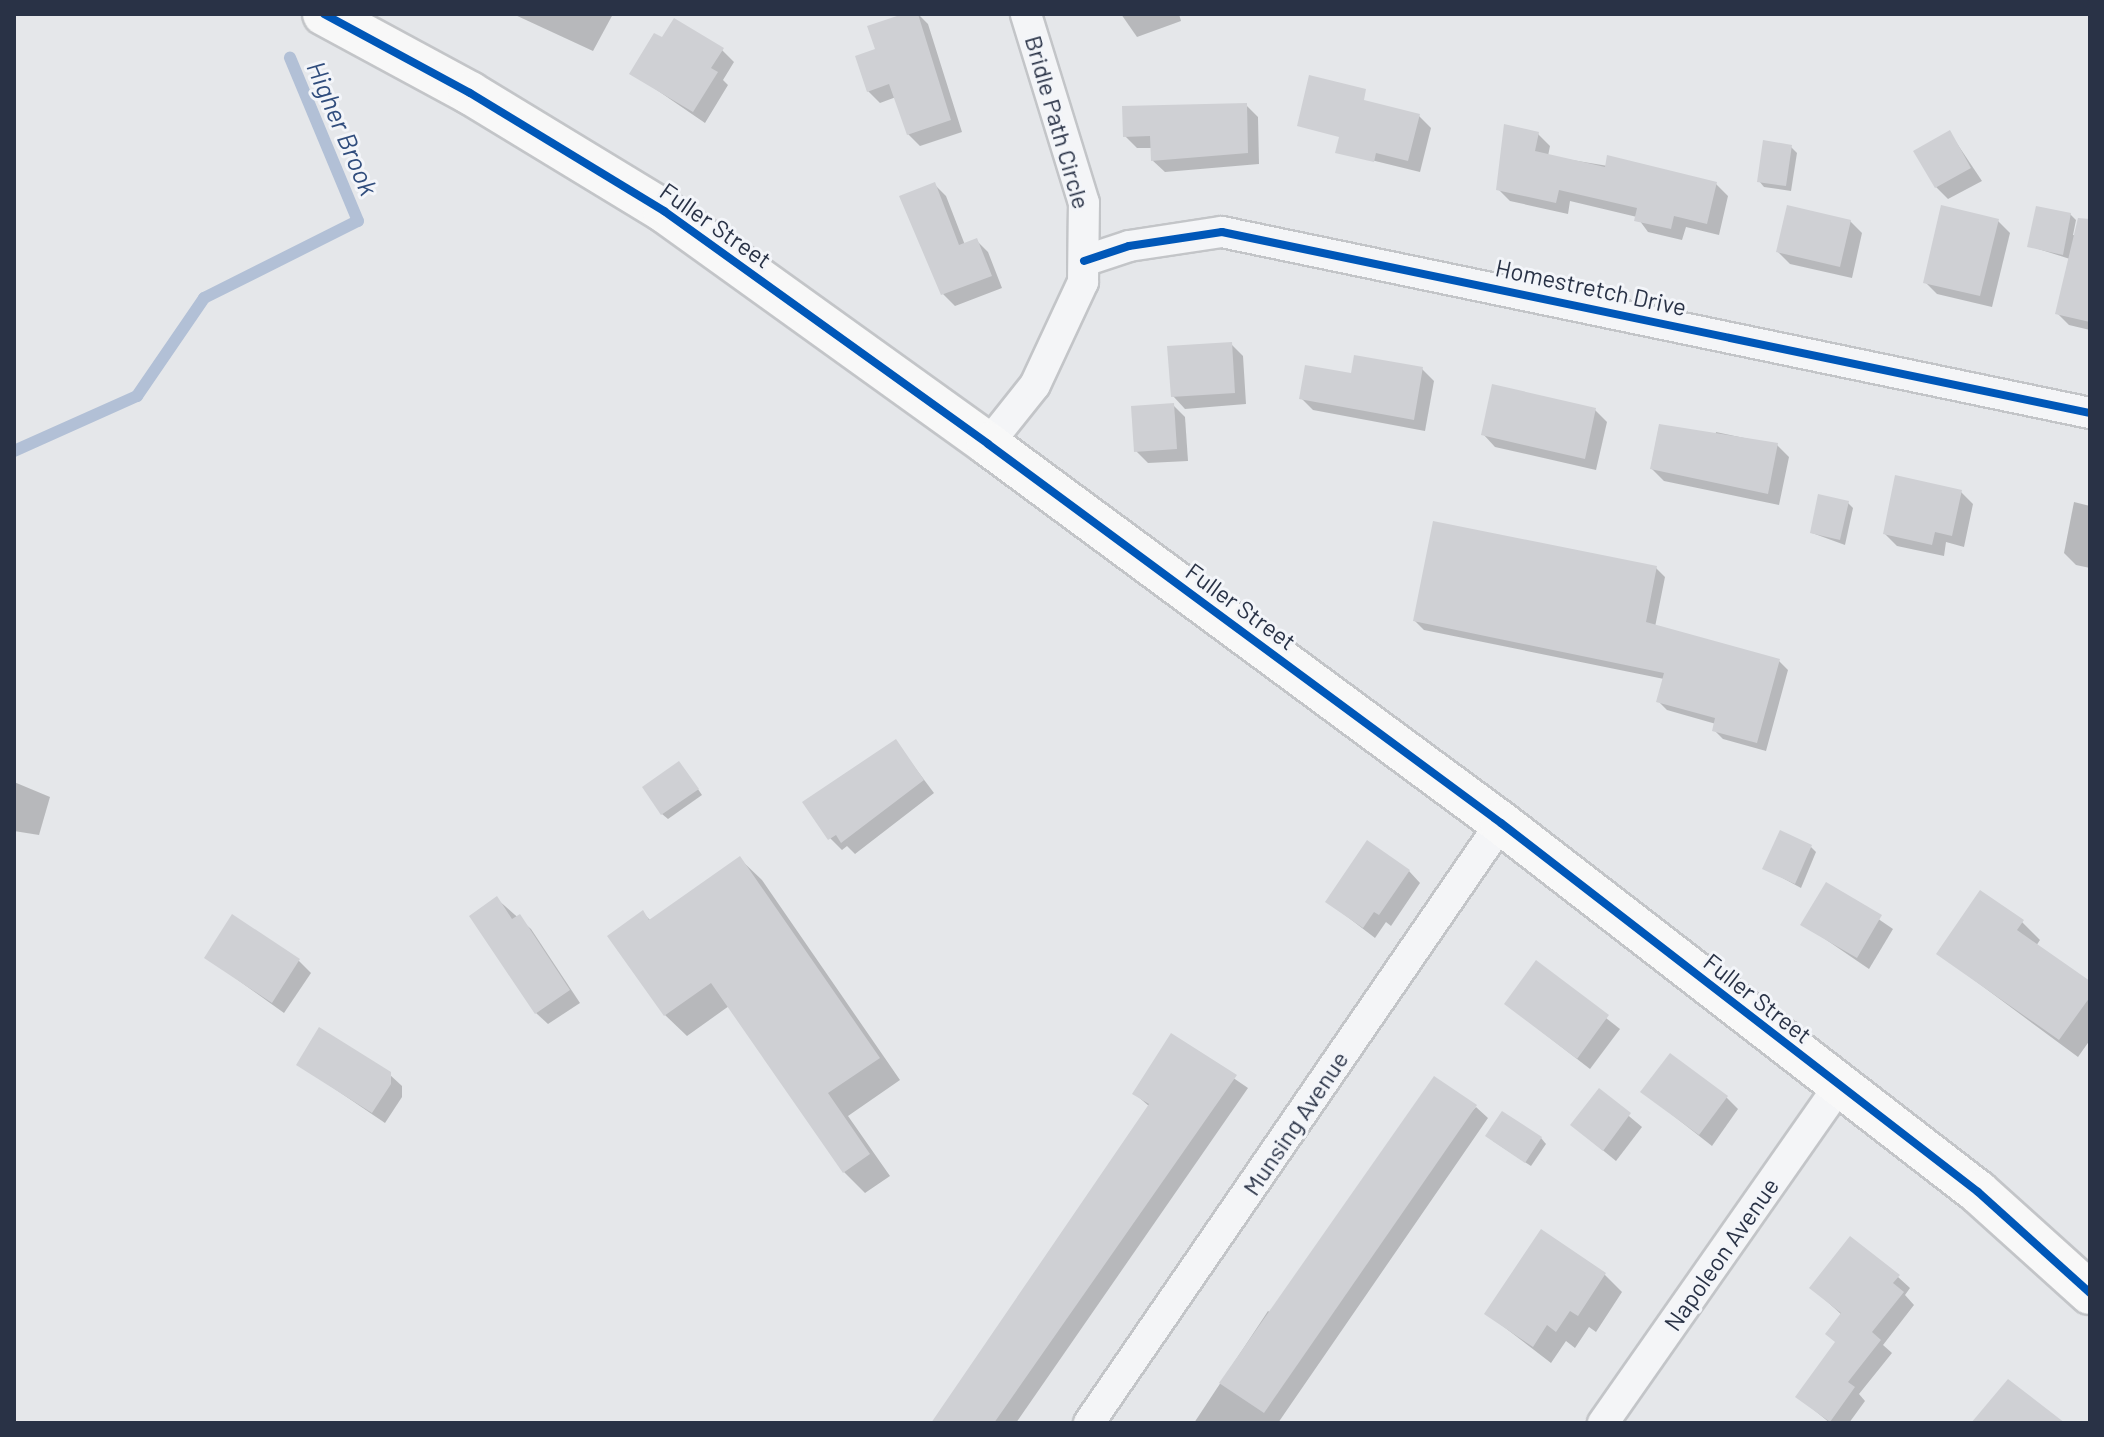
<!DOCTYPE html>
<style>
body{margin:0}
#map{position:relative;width:2104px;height:1437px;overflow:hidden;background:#e5e7ea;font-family:Barlow,sans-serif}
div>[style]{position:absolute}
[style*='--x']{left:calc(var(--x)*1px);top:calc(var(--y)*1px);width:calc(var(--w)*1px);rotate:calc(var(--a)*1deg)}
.shadow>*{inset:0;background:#0003}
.stream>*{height:12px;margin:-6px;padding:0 6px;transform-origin:6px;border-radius:6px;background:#b2c0d6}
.building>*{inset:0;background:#cfd0d4}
.roads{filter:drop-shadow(2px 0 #c3c5c8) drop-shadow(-2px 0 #c3c5c8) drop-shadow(0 2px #c3c5c8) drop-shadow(0 -2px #c3c5c8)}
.street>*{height:30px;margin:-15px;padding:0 15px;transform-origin:15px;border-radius:15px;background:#f4f5f7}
.secondary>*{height:42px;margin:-21px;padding:0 21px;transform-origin:21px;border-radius:21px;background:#f8f8f8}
.cycleway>*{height:8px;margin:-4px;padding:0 4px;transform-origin:4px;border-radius:4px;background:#0057b8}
span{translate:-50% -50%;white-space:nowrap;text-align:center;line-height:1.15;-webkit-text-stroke:6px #f3f5f9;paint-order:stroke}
.street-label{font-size:24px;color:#293246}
.water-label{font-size:26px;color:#304d7d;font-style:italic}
.frame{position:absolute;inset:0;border:16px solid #293246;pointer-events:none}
</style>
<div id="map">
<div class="shadow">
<i style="clip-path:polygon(513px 14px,613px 14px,593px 51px)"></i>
<i style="clip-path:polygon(909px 14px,918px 14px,928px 24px,962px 132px,920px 146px,908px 134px,896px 97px,880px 103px,868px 91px,877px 51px)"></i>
<i style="clip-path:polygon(1121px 14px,1179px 14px,1181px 21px,1137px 37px)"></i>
<i style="clip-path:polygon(662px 40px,722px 50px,734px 62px,723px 80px,728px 85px,705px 123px,632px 73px)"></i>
<i style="clip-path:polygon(1246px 105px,1258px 117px,1259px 164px,1165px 172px,1152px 160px,1152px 148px,1137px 148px,1125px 136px)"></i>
<i style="clip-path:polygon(1419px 116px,1431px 128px,1420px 172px,1371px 160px,1359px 148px)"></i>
<i style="clip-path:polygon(1950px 133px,1982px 181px,1948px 199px,1936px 187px)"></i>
<i style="clip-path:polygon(1538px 134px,1550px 146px,1548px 156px,1716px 184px,1728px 196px,1719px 235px,1686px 227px,1682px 240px,1648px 232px,1637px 217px,1570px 201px,1568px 214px,1510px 201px,1498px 189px)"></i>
<i style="clip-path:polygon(1791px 147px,1797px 153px,1791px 191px,1764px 187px,1759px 181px)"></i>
<i style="clip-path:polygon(934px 184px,946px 196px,965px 245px,976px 240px,988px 252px,1002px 288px,955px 306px,943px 294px,902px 197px)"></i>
<i style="clip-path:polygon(2070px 214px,2076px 220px,2073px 235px,2090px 239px,2090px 330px,2069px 325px,2057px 313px,2070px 259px,2029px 246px)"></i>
<i style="clip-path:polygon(1850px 221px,1862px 233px,1852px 278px,1790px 264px,1778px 252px)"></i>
<i style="clip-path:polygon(1998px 221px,2010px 233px,1992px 307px,1937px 294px,1925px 282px)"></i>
<i style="clip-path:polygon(1231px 344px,1243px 356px,1246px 404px,1185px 409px,1173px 396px)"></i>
<i style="clip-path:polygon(1422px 369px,1434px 381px,1425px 431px,1313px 410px,1301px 398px)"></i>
<i style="clip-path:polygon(1173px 405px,1185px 417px,1188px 461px,1148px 463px,1136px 451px)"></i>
<i style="clip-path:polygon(1595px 410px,1607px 422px,1596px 470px,1495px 447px,1483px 434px)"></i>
<i style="clip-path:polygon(1716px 432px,1777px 445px,1789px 457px,1779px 505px,1664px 481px,1652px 469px,1715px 438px)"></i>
<i style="clip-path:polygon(1961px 492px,1973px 504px,1964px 547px,1946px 542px,1944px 556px,1897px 546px,1885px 534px)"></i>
<i style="clip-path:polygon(2074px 502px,2090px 506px,2090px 568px,2076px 565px,2064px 553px)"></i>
<i style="clip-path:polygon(1848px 503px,1853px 508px,1845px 545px,1812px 533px)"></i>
<i style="clip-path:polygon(1656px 568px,1665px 577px,1655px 627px,1779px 661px,1788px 670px,1766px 751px,1723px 739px,1714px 730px,1716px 724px,1667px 710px,1658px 701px,1664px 679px,1424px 630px,1415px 621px)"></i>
<i style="clip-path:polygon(895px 741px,934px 793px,855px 854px,847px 846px,842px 850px,830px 838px)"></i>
<i style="clip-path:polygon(684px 769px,702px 795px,668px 819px,662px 814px)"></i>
<i style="clip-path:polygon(14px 782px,50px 797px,39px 835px,14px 831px)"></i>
<i style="clip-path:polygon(1811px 847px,1816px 852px,1801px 888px,1764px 868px)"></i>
<i style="clip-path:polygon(740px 859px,762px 880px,900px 1080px,848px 1116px,890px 1176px,865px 1193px,844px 1172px,729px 1006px,687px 1036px,665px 1015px,643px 913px,651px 921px)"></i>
<i style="clip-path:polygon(1409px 871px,1420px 883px,1391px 926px,1386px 922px,1375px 938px,1328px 902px)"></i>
<i style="clip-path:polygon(1827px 884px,1893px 929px,1869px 969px,1803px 924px)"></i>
<i style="clip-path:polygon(497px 899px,531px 929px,580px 1003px,548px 1024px,536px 1013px)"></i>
<i style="clip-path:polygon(2022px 922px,2040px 940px,2036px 946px,2090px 984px,2090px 1040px,2078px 1057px,1939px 954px)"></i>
<i style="clip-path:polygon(206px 957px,299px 961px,311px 973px,284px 1013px)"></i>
<i style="clip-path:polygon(1536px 963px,1620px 1029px,1590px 1069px,1506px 1004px)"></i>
<i style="clip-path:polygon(1172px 1036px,1248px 1088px,1016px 1423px,935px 1423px,1150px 1107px,1135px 1094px)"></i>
<i style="clip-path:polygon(298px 1064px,389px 1074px,402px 1086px,402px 1097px,385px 1123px)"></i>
<i style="clip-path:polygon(1599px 1091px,1642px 1127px,1616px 1161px,1572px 1125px)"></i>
<i style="clip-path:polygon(1643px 1092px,1726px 1097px,1738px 1109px,1712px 1146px)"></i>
<i style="clip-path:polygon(1476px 1107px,1488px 1118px,1278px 1423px,1194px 1423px,1268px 1311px,1274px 1315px)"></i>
<i style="clip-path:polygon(1541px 1138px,1546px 1144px,1531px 1166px,1493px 1141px)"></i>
<i style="clip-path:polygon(1604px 1274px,1622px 1292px,1596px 1332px,1589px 1327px,1575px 1348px,1566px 1341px,1551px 1363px,1487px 1314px)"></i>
<i style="clip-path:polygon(1898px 1277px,1910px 1288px,1905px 1295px,1914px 1305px,1883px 1345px,1892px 1353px,1859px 1394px,1865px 1401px,1849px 1423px,1830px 1423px,1798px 1397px,1837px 1343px,1842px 1315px,1812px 1288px)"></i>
</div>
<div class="stream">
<i style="--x:14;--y:451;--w:135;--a:-24.1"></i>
<i style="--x:137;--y:396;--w:119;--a:-55.6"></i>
<i style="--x:204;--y:298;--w:172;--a:-26.6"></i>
<i style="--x:358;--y:221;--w:177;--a:-112.6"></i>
</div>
<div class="building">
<i style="clip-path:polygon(903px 14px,918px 14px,951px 120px,907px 135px,889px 84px,867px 92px,855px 56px,875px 49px,867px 26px)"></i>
<i style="clip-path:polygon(674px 18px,724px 48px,711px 68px,718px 72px,693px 112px,629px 74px,654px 33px,662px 37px)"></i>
<i style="clip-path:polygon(1309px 75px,1366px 89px,1364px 100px,1420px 114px,1408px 161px,1376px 153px,1374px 162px,1335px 153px,1339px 137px,1297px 126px)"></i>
<i style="clip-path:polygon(1247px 103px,1248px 153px,1151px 161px,1150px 136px,1123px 137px,1122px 106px)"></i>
<i style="clip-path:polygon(1504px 124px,1539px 132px,1535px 151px,1605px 167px,1607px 155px,1717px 182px,1707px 224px,1674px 216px,1671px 229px,1634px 221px,1637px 208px,1559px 190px,1556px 203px,1496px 190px)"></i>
<i style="clip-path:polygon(1950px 130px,1971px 168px,1935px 188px,1913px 151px)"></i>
<i style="clip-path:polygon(1763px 140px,1792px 145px,1786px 186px,1757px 182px)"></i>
<i style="clip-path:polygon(935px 182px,959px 245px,977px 238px,992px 276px,941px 295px,899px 196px)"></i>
<i style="clip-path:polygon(1787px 205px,1851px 220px,1840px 267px,1776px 252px)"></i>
<i style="clip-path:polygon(1941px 205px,1999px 219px,1980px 296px,1923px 283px)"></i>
<i style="clip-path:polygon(2036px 206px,2071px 213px,2063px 255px,2027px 247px)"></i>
<i style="clip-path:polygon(2078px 218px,2090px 219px,2090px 322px,2055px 314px)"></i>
<i style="clip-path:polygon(1232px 342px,1235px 393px,1171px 397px,1167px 346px)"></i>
<i style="clip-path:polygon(1354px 355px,1423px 367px,1414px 420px,1299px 399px,1305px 365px,1351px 373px)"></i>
<i style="clip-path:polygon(1492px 384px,1596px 408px,1585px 459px,1481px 435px)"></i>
<i style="clip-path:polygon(1174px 403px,1177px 449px,1134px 452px,1131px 406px)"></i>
<i style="clip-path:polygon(1659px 424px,1778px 443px,1768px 494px,1650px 469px)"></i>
<i style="clip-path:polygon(1895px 475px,1962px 490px,1952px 536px,1935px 532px,1932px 545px,1883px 534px)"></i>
<i style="clip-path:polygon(1818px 494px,1849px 501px,1840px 540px,1810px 533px)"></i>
<i style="clip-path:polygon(1433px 521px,1657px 566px,1646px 622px,1780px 659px,1757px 743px,1712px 731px,1715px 718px,1656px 702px,1664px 673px,1413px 621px)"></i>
<i style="clip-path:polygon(896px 739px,924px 780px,841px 843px,836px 835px,828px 840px,802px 802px)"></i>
<i style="clip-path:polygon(679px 761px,699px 789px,661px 815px,642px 787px)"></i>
<i style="clip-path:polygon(1780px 830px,1812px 845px,1795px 884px,1762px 869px)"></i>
<i style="clip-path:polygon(1367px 840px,1410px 870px,1379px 915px,1374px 912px,1363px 928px,1325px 902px)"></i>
<i style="clip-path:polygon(740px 856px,880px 1058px,828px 1093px,870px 1154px,843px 1173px,711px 983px,664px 1016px,607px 936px,643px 910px,649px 920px)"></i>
<i style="clip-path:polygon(1826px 882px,1882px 915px,1857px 958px,1800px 925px)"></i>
<i style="clip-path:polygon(1980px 890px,2024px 920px,2017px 930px,2090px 981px,2090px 997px,2059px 1040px,1936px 954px)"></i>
<i style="clip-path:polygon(497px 896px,512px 919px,520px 914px,570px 990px,535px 1014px,469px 916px)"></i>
<i style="clip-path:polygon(232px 914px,300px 959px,272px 1003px,204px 958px)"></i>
<i style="clip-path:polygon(1536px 960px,1609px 1015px,1577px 1059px,1504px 1004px)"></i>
<i style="clip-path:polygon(319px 1027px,391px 1072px,391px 1084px,372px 1113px,296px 1065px)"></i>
<i style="clip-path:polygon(1171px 1033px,1237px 1075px,994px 1423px,931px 1423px,1149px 1104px,1132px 1094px)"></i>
<i style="clip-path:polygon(1670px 1053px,1728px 1096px,1699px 1135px,1640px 1092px)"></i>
<i style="clip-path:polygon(1434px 1076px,1477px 1105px,1264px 1413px,1219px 1383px)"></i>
<i style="clip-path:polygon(1599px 1088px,1631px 1113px,1603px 1151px,1570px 1125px)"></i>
<i style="clip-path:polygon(1502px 1111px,1542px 1137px,1525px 1163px,1485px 1136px)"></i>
<i style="clip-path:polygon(1541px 1229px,1606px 1273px,1578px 1316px,1570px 1311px,1556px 1332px,1547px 1325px,1533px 1347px,1484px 1314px)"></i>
<i style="clip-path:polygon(1850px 1236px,1900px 1275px,1893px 1283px,1904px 1292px,1872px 1332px,1881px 1340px,1848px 1382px,1855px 1387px,1830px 1422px,1795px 1397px,1835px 1342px,1825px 1334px,1841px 1313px,1809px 1288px)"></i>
<i style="clip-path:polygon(2008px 1379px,2065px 1423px,1971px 1423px)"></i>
</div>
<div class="roads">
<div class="street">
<i style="--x:1084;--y:261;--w:47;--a:-18.4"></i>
<i style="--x:1129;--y:246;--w:94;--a:-8.6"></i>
<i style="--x:1222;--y:232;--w:887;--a:11.78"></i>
<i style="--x:988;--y:444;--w:75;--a:-51.5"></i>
<i style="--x:1035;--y:385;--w:114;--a:-65"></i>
<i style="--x:1083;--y:282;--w:79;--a:-89.3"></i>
<i style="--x:1084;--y:203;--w:198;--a:-107.1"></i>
<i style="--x:1089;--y:1423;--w:728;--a:-55.52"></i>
<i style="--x:1603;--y:1423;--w:411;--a:-55"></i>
</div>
<div class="secondary">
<i style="--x:324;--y:14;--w:166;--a:28.4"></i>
<i style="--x:470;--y:93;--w:227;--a:31.3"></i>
<i style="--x:664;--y:211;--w:399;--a:35.7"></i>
<i style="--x:988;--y:444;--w:638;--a:36.46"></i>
<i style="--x:1501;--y:823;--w:603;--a:37.72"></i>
<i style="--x:1978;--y:1192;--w:151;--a:42"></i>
</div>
</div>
<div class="cycleway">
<i style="--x:324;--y:14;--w:166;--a:28.4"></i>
<i style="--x:470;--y:93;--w:227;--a:31.3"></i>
<i style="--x:664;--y:211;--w:399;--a:35.7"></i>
<i style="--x:988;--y:444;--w:638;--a:36.46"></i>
<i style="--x:1501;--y:823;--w:603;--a:37.72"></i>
<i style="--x:1978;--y:1192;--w:151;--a:42"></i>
<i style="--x:1084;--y:261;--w:47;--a:-18.4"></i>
<i style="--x:1129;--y:246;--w:94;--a:-8.6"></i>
<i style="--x:1222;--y:232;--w:887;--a:11.78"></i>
</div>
<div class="street-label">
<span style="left:1058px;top:122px;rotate:74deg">Bridle Path Circle</span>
<span style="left:716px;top:225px;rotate:35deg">Fuller Street</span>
<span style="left:1591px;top:287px;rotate:12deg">Homestretch Drive</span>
<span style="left:1241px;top:606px;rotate:36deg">Fuller Street</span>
<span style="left:1758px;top:998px;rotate:38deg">Fuller Street</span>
<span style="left:1295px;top:1123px;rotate:-56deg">Munsing Avenue</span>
<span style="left:1721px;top:1254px;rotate:-55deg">Napoleon Avenue</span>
</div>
<div class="water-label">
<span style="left:343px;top:128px;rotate:67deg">Higher Brook</span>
</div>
<div class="frame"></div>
</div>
